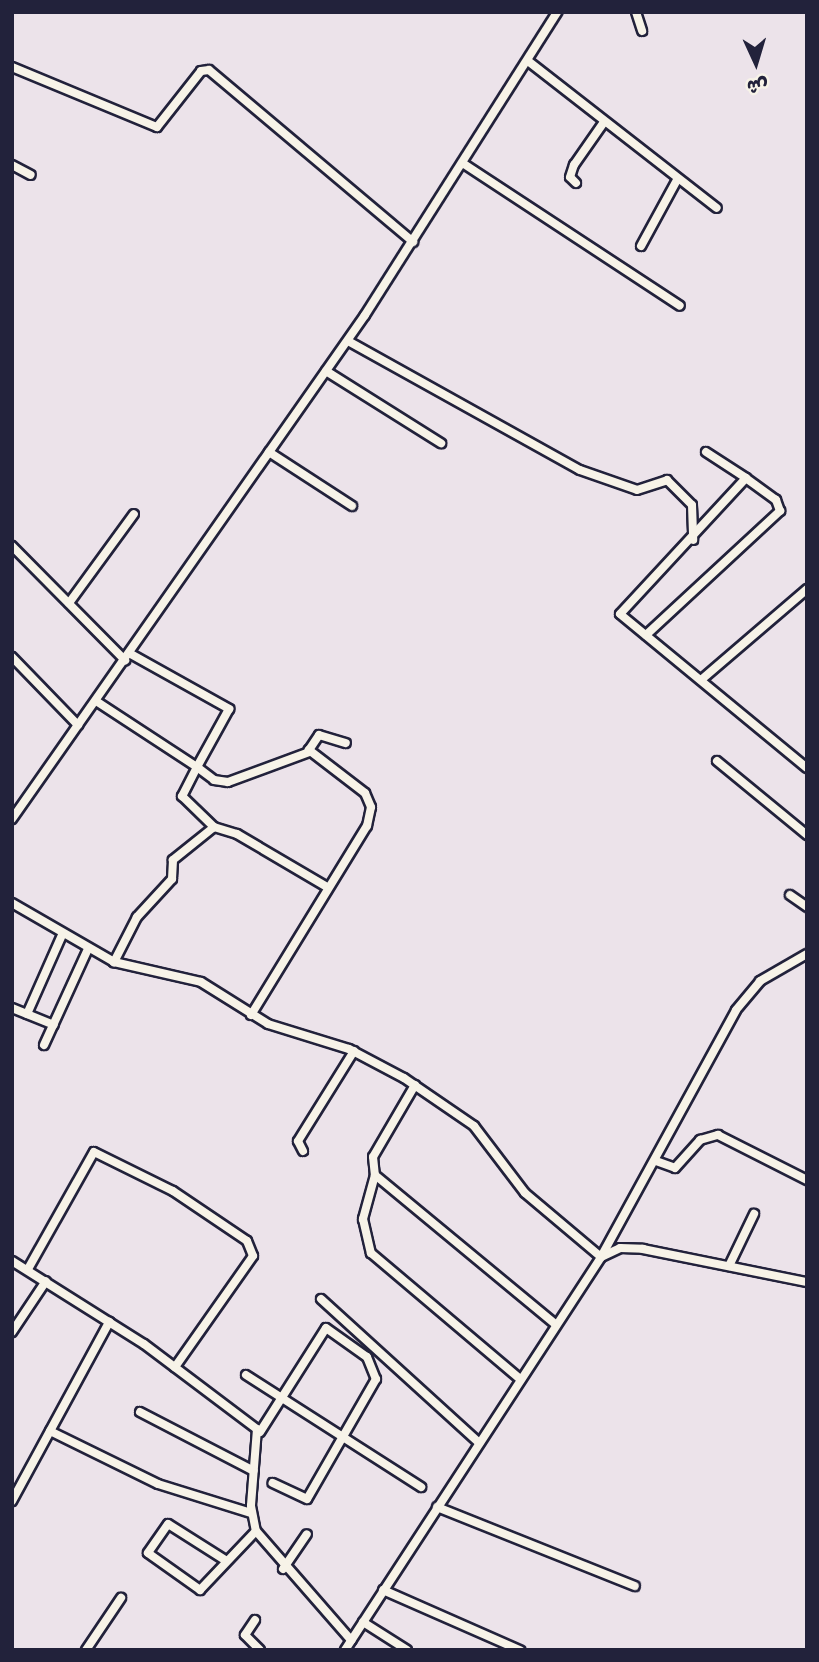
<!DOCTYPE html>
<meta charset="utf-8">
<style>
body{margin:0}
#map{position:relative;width:819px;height:1662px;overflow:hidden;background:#ece3ea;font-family:"Indie Flower","Playpen Sans Arabic",sans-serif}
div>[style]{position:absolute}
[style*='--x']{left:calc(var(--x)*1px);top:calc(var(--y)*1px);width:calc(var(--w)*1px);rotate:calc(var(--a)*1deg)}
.roads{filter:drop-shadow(2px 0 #22223b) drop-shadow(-2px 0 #22223b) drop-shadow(0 2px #22223b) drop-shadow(0 -2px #22223b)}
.street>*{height:8px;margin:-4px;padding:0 4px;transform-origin:4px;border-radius:4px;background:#f7f3e8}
span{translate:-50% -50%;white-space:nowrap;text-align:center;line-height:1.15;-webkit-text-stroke:7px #f7f3e8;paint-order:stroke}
.frame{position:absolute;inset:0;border:14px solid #22223b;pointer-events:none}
.north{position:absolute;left:721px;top:28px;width:70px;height:70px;-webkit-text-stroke:5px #f7f3e8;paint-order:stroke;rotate:176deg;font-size:19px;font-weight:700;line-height:28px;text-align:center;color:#22223b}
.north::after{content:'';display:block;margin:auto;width:24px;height:32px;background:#22223b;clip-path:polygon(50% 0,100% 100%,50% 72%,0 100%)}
</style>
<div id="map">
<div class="roads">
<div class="street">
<i style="--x:636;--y:12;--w:20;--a:72"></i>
<i style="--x:528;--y:61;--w:239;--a:37.9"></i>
<i style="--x:12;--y:67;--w:157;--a:22.5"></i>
<i style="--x:157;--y:127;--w:71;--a:-51.8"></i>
<i style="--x:201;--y:71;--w:8;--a:-7"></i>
<i style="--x:209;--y:70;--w:267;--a:40.1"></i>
<i style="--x:464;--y:164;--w:258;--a:33.3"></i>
<i style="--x:12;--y:165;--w:21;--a:28"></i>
<i style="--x:576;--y:183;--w:8;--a:-135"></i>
<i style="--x:570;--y:177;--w:13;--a:-72"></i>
<i style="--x:574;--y:165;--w:52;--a:-55.1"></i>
<i style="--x:641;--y:246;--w:77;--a:-61.4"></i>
<i style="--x:348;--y:341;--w:265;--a:29.1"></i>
<i style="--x:580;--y:470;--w:60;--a:19.3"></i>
<i style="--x:637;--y:490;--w:32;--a:-18"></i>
<i style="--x:667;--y:480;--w:35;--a:45"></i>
<i style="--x:692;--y:505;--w:35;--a:88"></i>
<i style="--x:326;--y:371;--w:136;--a:32.1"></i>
<i style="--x:269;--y:452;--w:99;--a:33"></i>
<i style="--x:706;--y:452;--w:48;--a:33"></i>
<i style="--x:746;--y:478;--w:185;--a:132.8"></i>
<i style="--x:620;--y:614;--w:242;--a:39.5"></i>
<i style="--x:12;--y:546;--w:161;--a:45.3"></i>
<i style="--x:69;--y:603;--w:110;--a:-53.9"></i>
<i style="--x:646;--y:635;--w:183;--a:-42.8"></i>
<i style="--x:780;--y:511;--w:12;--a:-110"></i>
<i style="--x:776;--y:500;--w:37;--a:-144"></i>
<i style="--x:129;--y:653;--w:115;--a:29.2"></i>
<i style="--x:229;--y:709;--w:66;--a:118.9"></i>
<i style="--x:197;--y:767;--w:21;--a:37"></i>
<i style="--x:214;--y:780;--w:14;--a:8"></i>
<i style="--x:228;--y:782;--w:86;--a:-20.3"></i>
<i style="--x:12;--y:657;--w:95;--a:45.9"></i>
<i style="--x:701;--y:680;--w:140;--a:-40.6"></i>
<i style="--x:96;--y:701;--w:121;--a:33.2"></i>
<i style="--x:197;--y:767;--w:33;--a:117"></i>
<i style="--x:182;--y:796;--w:45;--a:44.1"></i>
<i style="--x:214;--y:827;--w:53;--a:141.2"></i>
<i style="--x:173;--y:860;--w:19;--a:93"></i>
<i style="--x:172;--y:879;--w:52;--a:132.6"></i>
<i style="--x:137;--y:917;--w:51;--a:117.1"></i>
<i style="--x:717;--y:761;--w:117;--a:39.4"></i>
<i style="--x:12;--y:819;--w:615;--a:-54.99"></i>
<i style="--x:365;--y:315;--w:359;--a:-57.6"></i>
<i style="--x:214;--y:827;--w:24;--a:17"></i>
<i style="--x:237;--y:834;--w:104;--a:30.5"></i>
<i style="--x:790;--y:895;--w:21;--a:35"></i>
<i style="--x:12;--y:903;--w:118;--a:30"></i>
<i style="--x:114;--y:962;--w:89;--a:12.9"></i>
<i style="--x:201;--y:982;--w:79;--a:32.1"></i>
<i style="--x:268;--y:1024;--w:85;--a:17.2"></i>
<i style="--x:349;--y:1049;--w:62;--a:27.8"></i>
<i style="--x:404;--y:1078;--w:85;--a:34.4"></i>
<i style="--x:474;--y:1126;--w:84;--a:52.7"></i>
<i style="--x:525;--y:1193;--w:99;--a:40.1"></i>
<i style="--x:601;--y:1257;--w:281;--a:-61.3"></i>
<i style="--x:736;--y:1010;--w:38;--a:-50"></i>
<i style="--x:760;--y:981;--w:54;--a:-29.9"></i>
<i style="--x:12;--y:1008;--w:45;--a:22"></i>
<i style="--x:27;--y:1014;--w:86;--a:-66.1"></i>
<i style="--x:251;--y:1015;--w:222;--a:-58.5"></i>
<i style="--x:367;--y:826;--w:19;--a:-78"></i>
<i style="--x:371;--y:807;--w:15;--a:-113"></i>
<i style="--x:365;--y:793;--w:71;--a:-142.5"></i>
<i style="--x:309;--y:750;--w:18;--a:-56"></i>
<i style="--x:319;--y:735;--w:28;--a:17"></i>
<i style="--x:44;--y:1045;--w:106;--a:-65.4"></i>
<i style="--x:415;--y:1085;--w:83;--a:120.3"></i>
<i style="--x:373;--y:1157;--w:18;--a:84"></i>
<i style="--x:375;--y:1175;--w:234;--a:39.6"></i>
<i style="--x:303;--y:1151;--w:11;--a:-117"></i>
<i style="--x:298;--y:1141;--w:106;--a:-58.1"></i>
<i style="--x:656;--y:1161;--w:20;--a:20"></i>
<i style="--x:675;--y:1168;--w:38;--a:-48"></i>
<i style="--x:700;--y:1140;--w:19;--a:-16"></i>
<i style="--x:718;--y:1135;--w:100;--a:26.8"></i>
<i style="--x:375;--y:1175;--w:46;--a:105.3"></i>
<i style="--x:363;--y:1219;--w:35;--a:77"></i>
<i style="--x:371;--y:1253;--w:195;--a:40.2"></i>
<i style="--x:12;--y:1261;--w:156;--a:32.2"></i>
<i style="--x:144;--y:1344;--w:141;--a:37"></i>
<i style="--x:257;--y:1429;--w:77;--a:94.5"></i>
<i style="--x:251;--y:1506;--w:25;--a:79"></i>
<i style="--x:256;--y:1531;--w:145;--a:48.9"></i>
<i style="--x:729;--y:1266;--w:58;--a:-64.3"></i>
<i style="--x:28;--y:1269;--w:134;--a:-60.6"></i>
<i style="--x:94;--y:1152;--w:88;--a:26.3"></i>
<i style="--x:173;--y:1191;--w:89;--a:34"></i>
<i style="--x:247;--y:1241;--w:16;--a:68"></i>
<i style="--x:253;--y:1256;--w:136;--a:125.1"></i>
<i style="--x:321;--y:1299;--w:214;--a:42.3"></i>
<i style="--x:12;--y:1332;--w:61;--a:-56.3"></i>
<i style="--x:246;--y:1375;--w:208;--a:32.6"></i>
<i style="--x:140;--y:1412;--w:128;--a:27.4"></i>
<i style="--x:50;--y:1431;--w:120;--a:26.1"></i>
<i style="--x:158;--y:1484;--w:97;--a:17.3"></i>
<i style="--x:260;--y:1432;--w:123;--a:-57.6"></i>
<i style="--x:326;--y:1328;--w:50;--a:35.3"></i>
<i style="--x:367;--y:1357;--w:24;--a:68"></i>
<i style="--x:376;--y:1379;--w:138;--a:119.9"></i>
<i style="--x:307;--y:1499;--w:38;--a:-155"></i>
<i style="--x:12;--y:1501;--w:204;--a:-61.5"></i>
<i style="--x:437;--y:1507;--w:213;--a:21.8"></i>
<i style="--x:225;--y:1560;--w:67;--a:-147.7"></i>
<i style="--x:168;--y:1524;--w:35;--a:125"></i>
<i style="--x:148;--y:1553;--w:64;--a:35.4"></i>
<i style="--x:200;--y:1590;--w:81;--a:-46.5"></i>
<i style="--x:283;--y:1569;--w:42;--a:-55.6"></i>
<i style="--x:383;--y:1590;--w:150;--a:23.7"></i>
<i style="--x:255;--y:1620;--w:18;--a:124"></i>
<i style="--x:245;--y:1635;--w:21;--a:45"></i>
<i style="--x:363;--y:1622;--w:52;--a:32.5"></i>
<i style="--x:86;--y:1650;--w:63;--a:-56.1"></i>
<i style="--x:345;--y:1650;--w:469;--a:-56.9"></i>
<i style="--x:601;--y:1257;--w:21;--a:-25"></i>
<i style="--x:620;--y:1248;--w:23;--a:2"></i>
<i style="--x:643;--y:1249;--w:167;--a:11.4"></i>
</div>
</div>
<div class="frame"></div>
<div class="north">ش</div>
</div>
